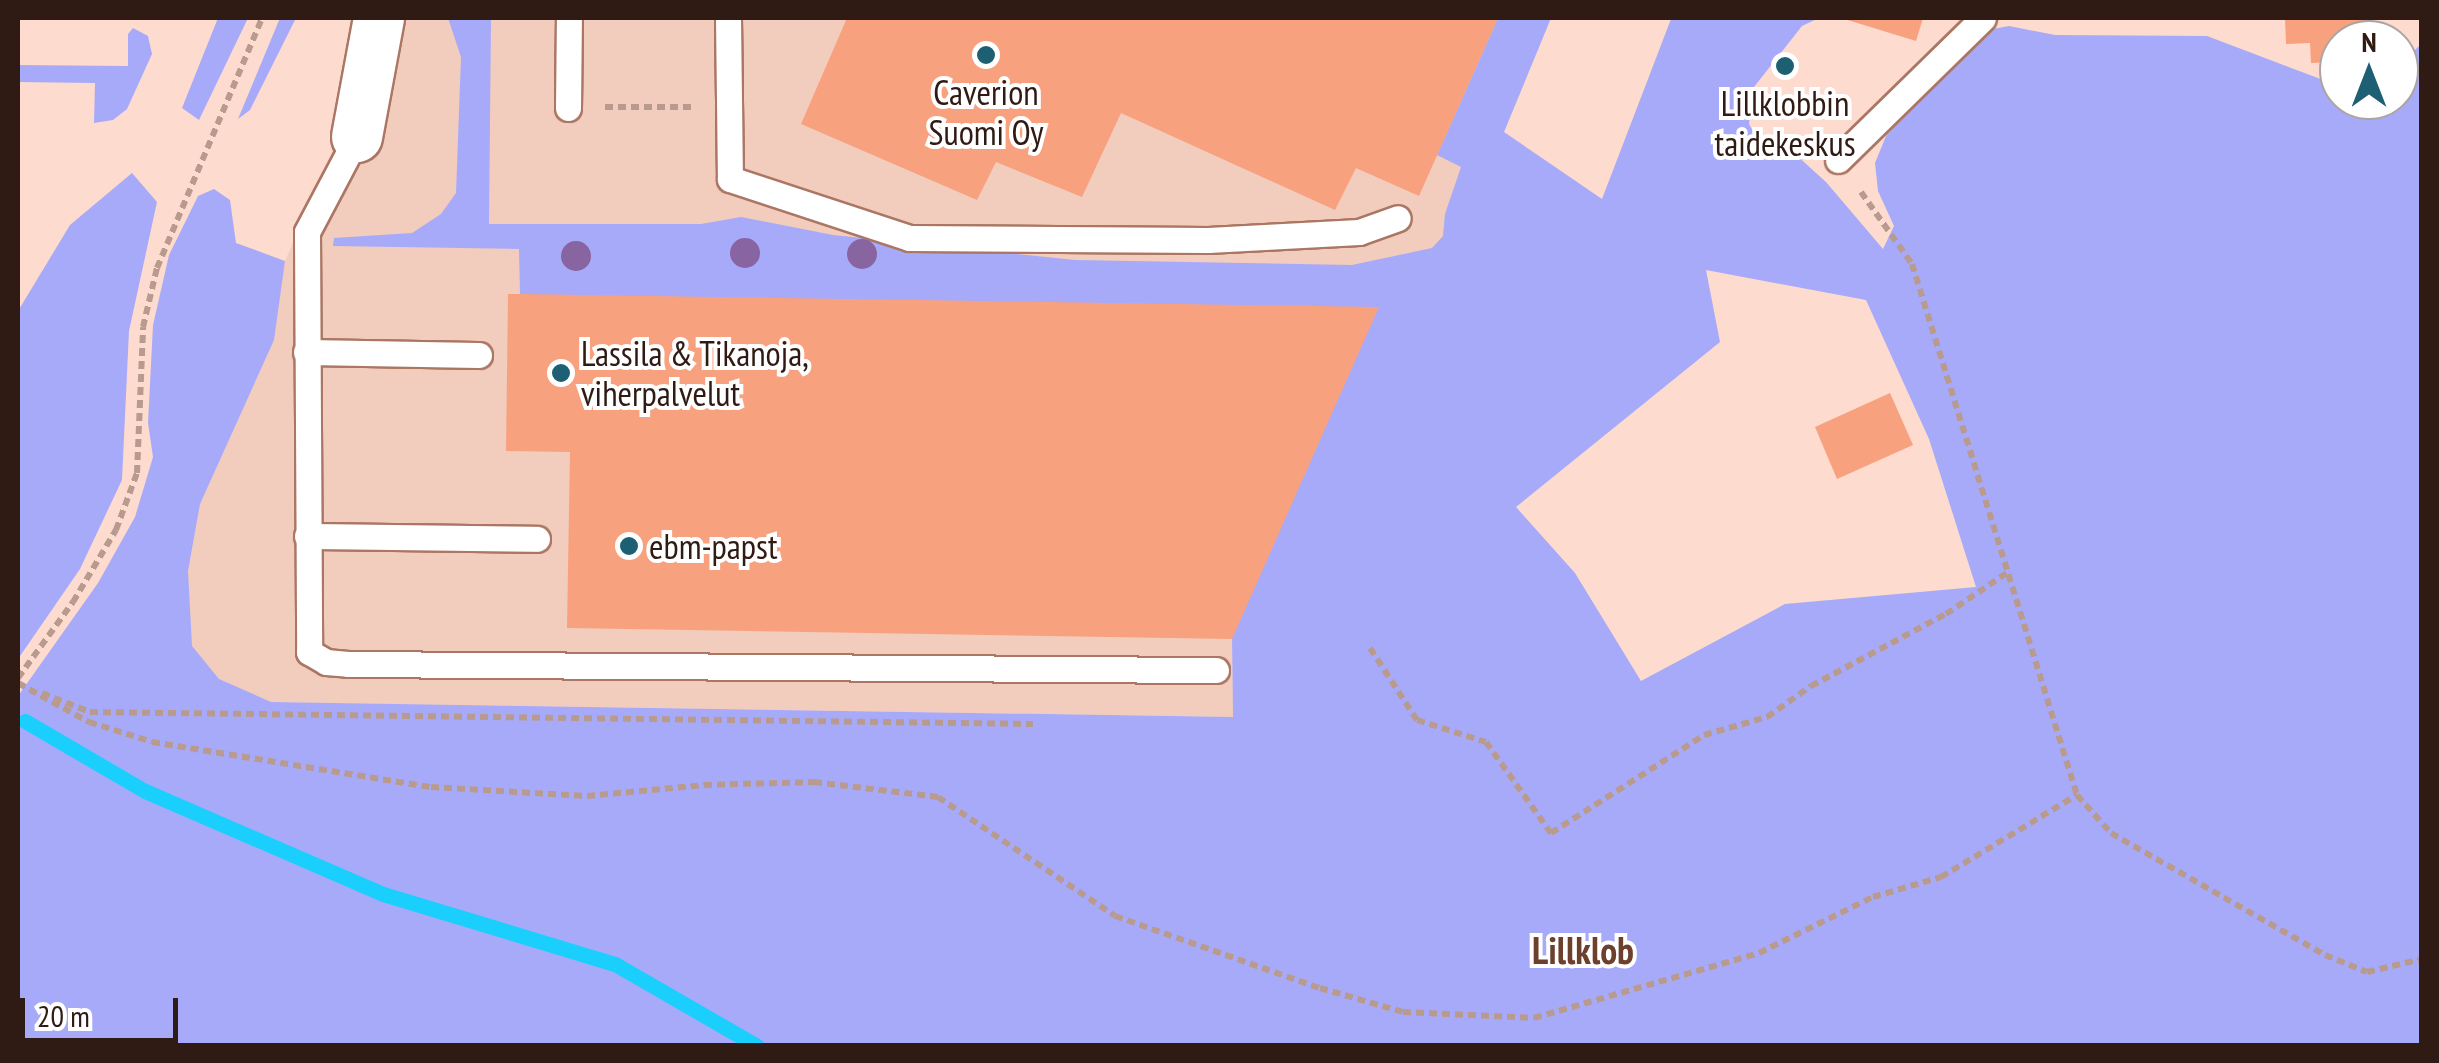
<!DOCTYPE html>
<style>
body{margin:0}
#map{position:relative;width:2439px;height:1063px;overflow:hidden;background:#fddbce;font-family:"PT Sans Narrow",sans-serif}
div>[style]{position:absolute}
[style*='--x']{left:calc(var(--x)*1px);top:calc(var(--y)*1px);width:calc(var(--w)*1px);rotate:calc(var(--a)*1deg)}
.built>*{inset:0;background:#f2ccbd}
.green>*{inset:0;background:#a7aaf9}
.stream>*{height:15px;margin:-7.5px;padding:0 7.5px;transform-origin:7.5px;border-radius:7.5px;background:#1acffc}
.building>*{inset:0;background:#f8a17f}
.path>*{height:6px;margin-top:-3px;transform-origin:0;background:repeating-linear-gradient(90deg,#b89a8f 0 8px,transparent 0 13px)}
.roads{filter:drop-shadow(2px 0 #ab7764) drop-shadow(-2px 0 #ab7764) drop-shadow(0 2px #ab7764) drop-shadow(0 -2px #ab7764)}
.lane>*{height:25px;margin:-12.5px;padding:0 12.5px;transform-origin:12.5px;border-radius:12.5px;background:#fff}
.street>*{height:50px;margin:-25px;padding:0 25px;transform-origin:25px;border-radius:25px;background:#fff}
.trees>*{width:30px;height:30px;margin:-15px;border-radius:50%;background:#8864a1}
.dots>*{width:28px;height:28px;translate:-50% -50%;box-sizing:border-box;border:5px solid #fff;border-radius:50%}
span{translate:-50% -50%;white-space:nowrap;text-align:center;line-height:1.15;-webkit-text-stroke:8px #fff;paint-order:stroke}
.poi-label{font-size:35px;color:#301b14}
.left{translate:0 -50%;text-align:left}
.neighbourhood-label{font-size:38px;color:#6d3f2d;font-weight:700}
.frame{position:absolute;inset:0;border:20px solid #301b14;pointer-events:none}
.north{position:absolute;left:2319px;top:20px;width:100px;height:100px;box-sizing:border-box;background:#fff;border:2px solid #aca4a1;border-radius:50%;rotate:0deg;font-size:28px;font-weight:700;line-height:40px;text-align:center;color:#301b14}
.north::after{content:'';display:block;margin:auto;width:35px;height:45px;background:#1d5f73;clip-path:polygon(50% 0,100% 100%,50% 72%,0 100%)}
.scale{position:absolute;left:20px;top:998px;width:158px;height:45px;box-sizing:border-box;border:5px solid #301b14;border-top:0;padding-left:12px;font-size:30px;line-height:35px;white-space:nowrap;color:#301b14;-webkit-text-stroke:8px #fff;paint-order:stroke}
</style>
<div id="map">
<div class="built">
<i style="clip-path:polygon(391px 18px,1551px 18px,1504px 132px,1232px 639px,1233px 717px,83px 699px,285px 261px)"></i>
</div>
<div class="green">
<i style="clip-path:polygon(218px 18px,248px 18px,199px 120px,182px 108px)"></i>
<i style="clip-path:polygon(280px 18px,296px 18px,250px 110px,238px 119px)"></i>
<i style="clip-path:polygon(evenodd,448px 18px,491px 18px,489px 224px,701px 224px,741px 217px,833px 235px,1075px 260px,1352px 265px,1432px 248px,1443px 236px,1445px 214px,1461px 167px,1437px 155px,1498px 18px,1551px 18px,1504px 132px,1602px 199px,1671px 19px,1668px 18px,1819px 18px,1802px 26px,1754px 87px,1749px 124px,1763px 149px,1794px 153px,1826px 182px,1883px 249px,1894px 226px,1878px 191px,1875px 163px,1886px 136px,1982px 31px,2009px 26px,2055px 35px,2207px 36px,2339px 86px,2339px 100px,2399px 100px,2399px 66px,2421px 44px,2421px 1045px,18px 1046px,18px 696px,98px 583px,135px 517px,153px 457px,148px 423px,153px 325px,169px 255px,198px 196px,214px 189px,230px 200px,236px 243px,285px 261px,274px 340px,200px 504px,188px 571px,192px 646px,219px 679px,271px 702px,1233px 717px,1232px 639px,520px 294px,519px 249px,333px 246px,334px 238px,412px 233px,441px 214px,456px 193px,461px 57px,448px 18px,1706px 270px,1866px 300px,1929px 439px,1976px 587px,1785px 604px,1641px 681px,1575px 573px,1516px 507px,1720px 342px,1706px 270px)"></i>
<i style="clip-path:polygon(133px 28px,148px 36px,152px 54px,127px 109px,113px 120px,94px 123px,95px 83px,18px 82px,18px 65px,128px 66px,128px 34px)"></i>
<i style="clip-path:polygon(132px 173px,157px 202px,129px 331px,122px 480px,80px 569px,18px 659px,18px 311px,70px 225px)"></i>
</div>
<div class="stream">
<i style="--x:25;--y:721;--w:139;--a:30.3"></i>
<i style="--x:145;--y:791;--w:259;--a:23.4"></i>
<i style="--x:383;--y:894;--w:242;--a:16.8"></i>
<i style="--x:615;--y:964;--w:164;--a:30"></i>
</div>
<div class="building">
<i style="clip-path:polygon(847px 18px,1498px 18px,1419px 196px,1356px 168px,1335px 210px,1121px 113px,1082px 197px,996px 162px,977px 200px,801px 124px)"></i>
<i style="clip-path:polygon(1841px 18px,1923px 18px,1916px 41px)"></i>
<i style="clip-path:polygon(2285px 18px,2372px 18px,2373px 40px,2339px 40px,2339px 62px,2311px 63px,2310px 43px,2286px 44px)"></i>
<i style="clip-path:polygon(508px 294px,520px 294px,1379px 307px,1232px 639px,567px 628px,570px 452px,506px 451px)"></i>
<i style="clip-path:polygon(1890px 393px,1913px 445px,1837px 479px,1815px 427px)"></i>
</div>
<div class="path">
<i style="--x:605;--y:107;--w:88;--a:0"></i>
<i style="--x:1861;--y:192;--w:88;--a:54.7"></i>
<i style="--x:1912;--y:264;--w:556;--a:72.74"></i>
<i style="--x:2077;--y:795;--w:51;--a:48.2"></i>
<i style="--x:2111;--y:833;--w:246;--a:29.7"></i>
<i style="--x:2325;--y:955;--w:45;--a:22"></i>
<i style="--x:2367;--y:972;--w:57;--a:-13.3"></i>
<i style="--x:1370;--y:648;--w:86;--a:56.9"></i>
<i style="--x:1417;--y:720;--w:72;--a:17.7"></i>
<i style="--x:1486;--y:742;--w:112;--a:54.5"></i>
<i style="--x:1551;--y:833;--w:182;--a:-32.6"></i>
<i style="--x:1704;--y:735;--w:66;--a:-15.9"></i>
<i style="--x:1767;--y:717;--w:54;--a:-35.2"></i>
<i style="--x:1811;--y:686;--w:153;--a:-28.1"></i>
<i style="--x:1946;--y:614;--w:75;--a:-34.1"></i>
<i style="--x:18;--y:678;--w:94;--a:-54.1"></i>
<i style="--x:73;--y:602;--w:84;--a:-59.2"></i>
<i style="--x:116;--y:530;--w:61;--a:-69.8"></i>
<i style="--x:137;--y:473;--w:146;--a:-87.6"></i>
<i style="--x:143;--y:327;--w:61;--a:-76.7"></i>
<i style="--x:157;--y:268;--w:271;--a:-67.2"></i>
<i style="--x:18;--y:683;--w:81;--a:28.8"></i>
<i style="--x:89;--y:722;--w:66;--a:17.6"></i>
<i style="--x:152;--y:742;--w:283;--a:9.2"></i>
<i style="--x:431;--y:787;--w:156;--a:3.3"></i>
<i style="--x:587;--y:796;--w:118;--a:-5.4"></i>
<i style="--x:704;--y:785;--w:110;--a:-1.6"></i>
<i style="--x:814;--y:782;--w:125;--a:6.9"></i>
<i style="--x:938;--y:797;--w:213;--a:33.9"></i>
<i style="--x:1115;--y:916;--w:217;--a:19.4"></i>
<i style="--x:1320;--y:988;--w:86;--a:16.1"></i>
<i style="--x:1403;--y:1012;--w:131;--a:2.6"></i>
<i style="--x:1534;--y:1018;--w:234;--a:-16.1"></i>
<i style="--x:1759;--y:953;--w:127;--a:-26.2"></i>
<i style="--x:1873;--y:897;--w:71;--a:-16.4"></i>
<i style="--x:1941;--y:877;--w:159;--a:-31.1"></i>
<i style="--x:42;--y:693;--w:52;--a:21.6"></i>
<i style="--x:90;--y:712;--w:943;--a:0.73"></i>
</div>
<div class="roads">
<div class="lane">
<i style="--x:728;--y:18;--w:161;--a:89.3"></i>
<i style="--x:730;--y:179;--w:188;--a:18.2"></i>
<i style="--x:909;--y:238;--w:299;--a:0.4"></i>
<i style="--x:1208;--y:240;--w:151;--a:-3"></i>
<i style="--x:1359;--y:232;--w:41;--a:-19.7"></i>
<i style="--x:568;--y:108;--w:90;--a:-89.4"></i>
<i style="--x:357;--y:137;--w:107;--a:117.8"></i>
<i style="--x:307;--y:232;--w:420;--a:89.7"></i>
<i style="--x:309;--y:652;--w:20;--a:30"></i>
<i style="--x:326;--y:662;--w:22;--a:5"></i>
<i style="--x:348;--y:664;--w:868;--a:0.4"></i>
<i style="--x:1838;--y:160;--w:203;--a:-44.4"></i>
<i style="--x:306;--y:352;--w:173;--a:1"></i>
<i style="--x:307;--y:536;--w:230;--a:0.7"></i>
</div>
<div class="street">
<i style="--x:357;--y:137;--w:121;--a:-79.5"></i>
</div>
</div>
<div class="trees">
<i style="left:745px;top:253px"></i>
<i style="left:862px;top:254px"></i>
<i style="left:576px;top:256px"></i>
</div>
<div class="dots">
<i style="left:986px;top:55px;background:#1d5f73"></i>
<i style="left:1785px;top:66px;background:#1d5f73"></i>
<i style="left:561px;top:373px;background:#1d5f73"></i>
<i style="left:629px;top:546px;background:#1d5f73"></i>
</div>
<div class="poi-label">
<span style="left:986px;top:112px">Caverion<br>Suomi Oy</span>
<span style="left:1785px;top:123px">Lillklobbin<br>taidekeskus</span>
<span class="left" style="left:581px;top:373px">Lassila &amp; Tikanoja,<br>viherpalvelut</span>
<span class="left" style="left:649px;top:546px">ebm-papst</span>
</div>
<div class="neighbourhood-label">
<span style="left:1583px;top:950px">Lillklob</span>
</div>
<div class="frame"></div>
<div class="north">N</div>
<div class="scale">20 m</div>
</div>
